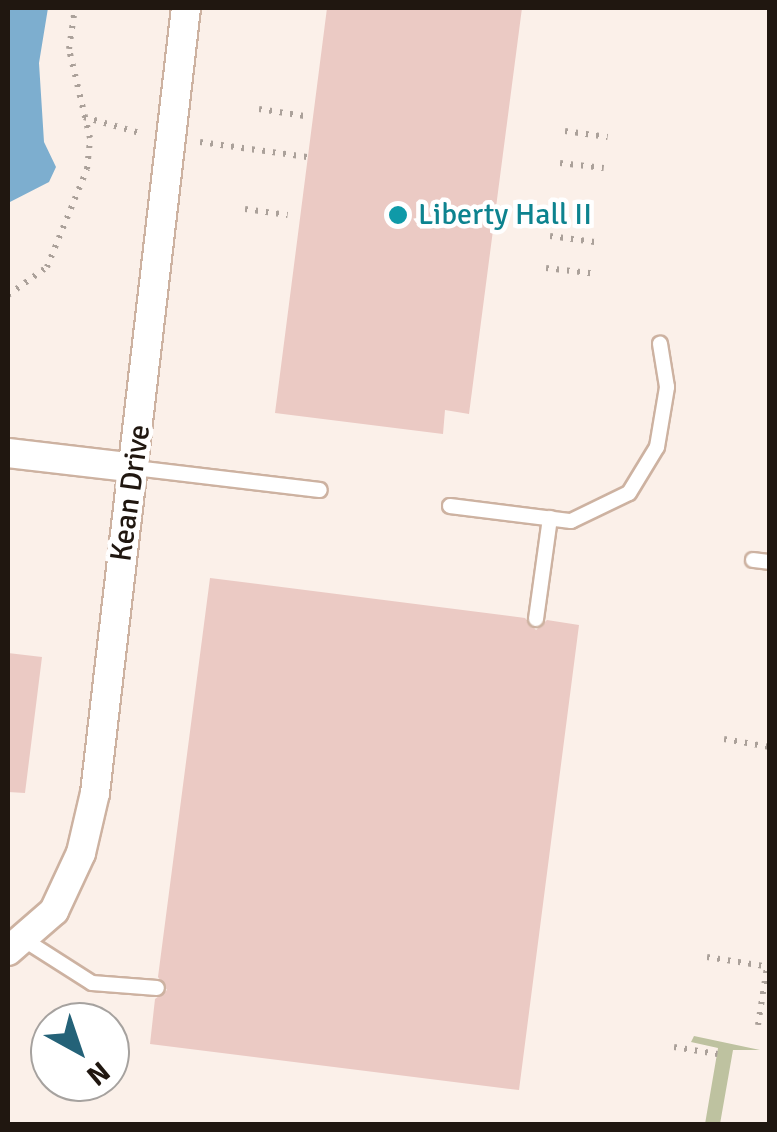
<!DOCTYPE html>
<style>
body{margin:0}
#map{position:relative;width:777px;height:1132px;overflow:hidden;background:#fbf0e9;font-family:Signika,sans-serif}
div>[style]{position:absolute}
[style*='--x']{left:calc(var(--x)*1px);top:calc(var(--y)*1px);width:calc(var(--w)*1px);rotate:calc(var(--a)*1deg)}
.green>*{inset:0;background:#bec2a0}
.water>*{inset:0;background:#7daecf}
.building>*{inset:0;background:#ebcac4}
.path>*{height:6px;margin-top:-3px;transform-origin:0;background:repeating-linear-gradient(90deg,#aba19a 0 2.5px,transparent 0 10.5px)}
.roads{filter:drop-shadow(2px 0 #cdb2a1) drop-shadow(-2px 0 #cdb2a1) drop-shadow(0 2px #cdb2a1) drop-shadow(0 -2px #cdb2a1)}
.service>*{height:14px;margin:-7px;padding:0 7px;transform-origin:7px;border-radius:7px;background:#fff}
.minor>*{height:28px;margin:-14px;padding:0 14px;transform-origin:14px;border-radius:14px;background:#fff}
.dots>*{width:28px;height:28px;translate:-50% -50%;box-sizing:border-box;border:5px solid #fff;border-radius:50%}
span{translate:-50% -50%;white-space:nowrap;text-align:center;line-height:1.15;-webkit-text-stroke:9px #fff;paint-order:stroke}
.culture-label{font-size:30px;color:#0d838f}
.left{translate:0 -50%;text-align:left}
.street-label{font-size:30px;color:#201710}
.frame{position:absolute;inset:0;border:10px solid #201710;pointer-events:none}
.north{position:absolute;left:30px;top:1002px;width:100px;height:100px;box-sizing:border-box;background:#fff;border:2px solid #a6a29f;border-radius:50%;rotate:140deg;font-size:28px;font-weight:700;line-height:40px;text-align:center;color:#201710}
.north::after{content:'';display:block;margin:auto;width:35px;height:45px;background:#246278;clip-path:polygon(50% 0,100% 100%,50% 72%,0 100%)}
</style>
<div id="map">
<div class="green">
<i style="clip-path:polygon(694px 1036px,760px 1050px,733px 1050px,720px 1124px,705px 1124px,718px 1048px,691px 1042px)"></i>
</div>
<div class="water">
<i style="clip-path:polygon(8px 8px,48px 8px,39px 63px,44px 142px,56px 167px,49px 182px,8px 203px)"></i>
</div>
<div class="building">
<i style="clip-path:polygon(327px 8px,522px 8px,469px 414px,445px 410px,443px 434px,275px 413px)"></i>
<i style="clip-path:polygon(210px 578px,525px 618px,536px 630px,547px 620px,579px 625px,519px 1090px,150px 1044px,155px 999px,167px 990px,158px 977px)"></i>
<i style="clip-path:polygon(8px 653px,42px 657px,25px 793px,8px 792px)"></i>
</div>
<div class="path">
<i style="--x:259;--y:109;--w:46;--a:8.8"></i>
<i style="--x:84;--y:117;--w:61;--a:16.1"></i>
<i style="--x:565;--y:131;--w:43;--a:7.9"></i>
<i style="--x:200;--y:142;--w:108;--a:8"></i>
<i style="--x:560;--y:163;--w:44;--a:6.5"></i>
<i style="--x:245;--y:209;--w:43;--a:7.9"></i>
<i style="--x:550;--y:236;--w:45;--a:7.6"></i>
<i style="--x:546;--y:268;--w:52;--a:6.6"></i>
<i style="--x:8;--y:295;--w:48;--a:-35.7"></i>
<i style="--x:47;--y:267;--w:106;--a:-67.8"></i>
<i style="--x:87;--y:169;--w:31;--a:-84"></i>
<i style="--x:90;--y:138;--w:91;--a:-103.3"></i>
<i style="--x:69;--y:49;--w:41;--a:-81.7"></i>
<i style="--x:769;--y:604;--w:1;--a:0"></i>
<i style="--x:724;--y:739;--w:47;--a:9.9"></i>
<i style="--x:707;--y:957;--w:64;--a:9"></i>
<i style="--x:758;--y:1025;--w:59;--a:-81.2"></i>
<i style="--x:674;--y:1047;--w:44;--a:9.2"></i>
</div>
<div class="roads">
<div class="service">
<i style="--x:135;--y:468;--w:186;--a:6.8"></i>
<i style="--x:450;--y:506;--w:122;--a:7.1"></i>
<i style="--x:571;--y:521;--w:64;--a:-25.8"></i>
<i style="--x:629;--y:493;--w:54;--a:-58.7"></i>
<i style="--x:657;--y:447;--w:61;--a:-80.5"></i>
<i style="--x:667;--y:387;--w:44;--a:-99.2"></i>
<i style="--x:753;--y:560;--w:17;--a:7"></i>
<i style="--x:536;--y:619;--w:102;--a:-82.1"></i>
<i style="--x:23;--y:939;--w:82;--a:32.5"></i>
<i style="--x:92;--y:983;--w:65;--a:4.4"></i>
</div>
<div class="minor">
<i style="--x:8;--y:453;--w:128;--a:6.7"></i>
<i style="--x:8;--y:951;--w:61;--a:-41"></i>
<i style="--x:54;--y:911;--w:64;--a:-65"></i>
<i style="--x:81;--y:853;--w:62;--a:-76.9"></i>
<i style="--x:95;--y:793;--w:790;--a:-83.39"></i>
</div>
</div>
<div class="dots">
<i style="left:398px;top:215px;background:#0f9aa8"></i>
</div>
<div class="culture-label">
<span class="left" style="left:418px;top:215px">Liberty Hall II</span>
</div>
<div class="street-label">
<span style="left:131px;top:493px;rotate:-82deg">Kean Drive</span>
</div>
<div class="frame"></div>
<div class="north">N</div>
</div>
